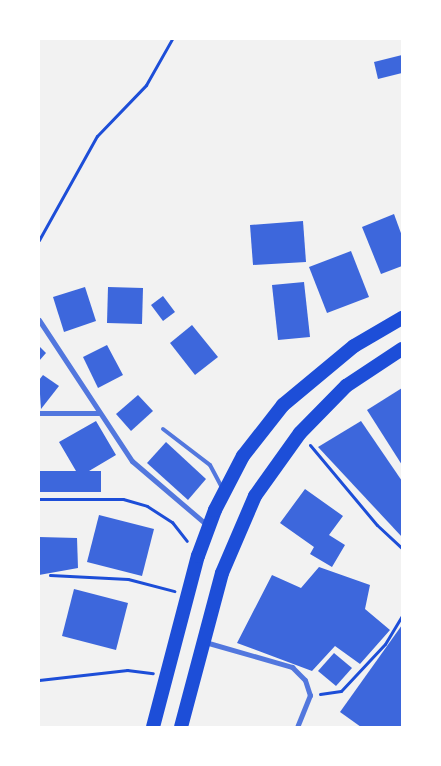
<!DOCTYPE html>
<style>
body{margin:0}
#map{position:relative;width:441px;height:766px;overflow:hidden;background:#f2f2f2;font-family:Mulish,sans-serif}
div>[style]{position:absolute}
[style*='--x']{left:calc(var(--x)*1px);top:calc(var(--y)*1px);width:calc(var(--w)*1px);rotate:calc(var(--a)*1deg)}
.building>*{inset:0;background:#3d67dc}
.path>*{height:3px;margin:-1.5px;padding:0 1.5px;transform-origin:1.5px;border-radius:1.5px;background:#1d4ed8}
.service>*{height:4px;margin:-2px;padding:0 2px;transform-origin:2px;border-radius:2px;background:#5277de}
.minor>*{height:5px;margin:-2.5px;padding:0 2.5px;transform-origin:2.5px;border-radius:2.5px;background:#5277de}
.trunk>*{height:14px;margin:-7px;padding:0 7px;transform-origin:7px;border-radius:7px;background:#1d4ed8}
span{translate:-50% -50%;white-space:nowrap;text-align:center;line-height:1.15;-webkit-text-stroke:4px #fff;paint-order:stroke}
.frame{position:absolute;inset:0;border:40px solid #fff;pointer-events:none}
</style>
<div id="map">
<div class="building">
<i style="clip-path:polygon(402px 55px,402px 73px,378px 79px,374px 62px)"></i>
<i style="clip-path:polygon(394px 214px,402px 236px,402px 266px,381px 274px,362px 227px)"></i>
<i style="clip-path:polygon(303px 221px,306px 262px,253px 265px,250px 225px)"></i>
<i style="clip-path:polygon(351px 251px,369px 297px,327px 313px,309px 267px)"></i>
<i style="clip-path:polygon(304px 282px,310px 337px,278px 340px,272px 285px)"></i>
<i style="clip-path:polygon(85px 287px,96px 321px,64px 332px,53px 297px)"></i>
<i style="clip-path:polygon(108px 287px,143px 288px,142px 324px,107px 323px)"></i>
<i style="clip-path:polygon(163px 296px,175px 312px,163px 321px,151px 305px)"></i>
<i style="clip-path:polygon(192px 325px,218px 357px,195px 375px,170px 343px)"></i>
<i style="clip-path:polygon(107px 345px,123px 375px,98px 388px,83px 357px)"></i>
<i style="clip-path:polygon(39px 346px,46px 353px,39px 361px)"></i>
<i style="clip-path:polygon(43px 375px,59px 386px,41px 409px,39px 380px)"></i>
<i style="clip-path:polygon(402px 388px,402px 465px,367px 410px)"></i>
<i style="clip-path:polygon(138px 395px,153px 411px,131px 431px,116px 414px)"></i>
<i style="clip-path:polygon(96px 421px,116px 455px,89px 471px,101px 471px,101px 492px,39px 492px,39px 471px,76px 471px,59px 442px)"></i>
<i style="clip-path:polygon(361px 421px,402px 481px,402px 537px,318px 447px)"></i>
<i style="clip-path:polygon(166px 442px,206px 479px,188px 500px,147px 463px)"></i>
<i style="clip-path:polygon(305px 489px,343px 516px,329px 535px,345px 545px,332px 567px,310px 554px,314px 547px,280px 523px)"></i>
<i style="clip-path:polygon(99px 515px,154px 529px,142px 576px,87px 562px)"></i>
<i style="clip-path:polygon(39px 537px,77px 538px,78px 568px,39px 575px)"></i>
<i style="clip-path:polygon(319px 567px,370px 585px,365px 609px,390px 630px,360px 664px,335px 646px,312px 671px,237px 643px,272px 575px,301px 588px)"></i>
<i style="clip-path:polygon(74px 589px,128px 603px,116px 650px,62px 636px)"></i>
<i style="clip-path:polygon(402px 625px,402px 727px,361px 727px,340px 712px)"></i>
<i style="clip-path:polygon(334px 653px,352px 668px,336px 686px,318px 671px)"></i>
</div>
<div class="path">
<i style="--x:39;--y:240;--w:119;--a:-60.9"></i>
<i style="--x:97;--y:136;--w:71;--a:-46.1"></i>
<i style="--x:146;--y:85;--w:53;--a:-60.5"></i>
<i style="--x:310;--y:445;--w:104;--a:50.1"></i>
<i style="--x:377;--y:525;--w:34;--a:43"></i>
<i style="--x:39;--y:499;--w:84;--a:0"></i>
<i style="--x:123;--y:499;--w:25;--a:16"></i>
<i style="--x:147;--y:506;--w:30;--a:33"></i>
<i style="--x:172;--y:522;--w:24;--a:52"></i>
<i style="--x:50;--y:575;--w:78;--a:2.9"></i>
<i style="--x:128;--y:579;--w:48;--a:14.6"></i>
<i style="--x:39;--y:680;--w:89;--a:-6.5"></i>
<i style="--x:127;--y:670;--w:26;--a:7"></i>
<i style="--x:320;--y:694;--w:21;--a:-8"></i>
<i style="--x:341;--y:691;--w:64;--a:-46.9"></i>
<i style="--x:385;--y:644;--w:33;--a:-59"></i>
</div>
<div class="service">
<i style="--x:163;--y:429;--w:59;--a:37.5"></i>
<i style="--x:210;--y:465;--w:26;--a:62"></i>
</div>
<div class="minor">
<i style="--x:39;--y:320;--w:169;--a:56.6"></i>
<i style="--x:132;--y:461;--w:100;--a:40.5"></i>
<i style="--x:39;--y:413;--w:59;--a:0"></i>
<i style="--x:205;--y:642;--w:91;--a:16"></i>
<i style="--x:292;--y:667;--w:18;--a:45"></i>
<i style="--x:305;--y:680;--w:16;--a:72"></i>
<i style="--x:310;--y:695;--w:35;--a:112"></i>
</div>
<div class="trunk">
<i style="--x:153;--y:727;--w:177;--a:-75.3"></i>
<i style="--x:198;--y:556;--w:49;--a:-69.7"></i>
<i style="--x:215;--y:510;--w:61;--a:-62.6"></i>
<i style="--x:243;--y:456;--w:65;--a:-51.9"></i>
<i style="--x:283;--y:405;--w:92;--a:-39.7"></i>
<i style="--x:354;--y:346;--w:56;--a:-30.3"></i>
<i style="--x:181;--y:727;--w:159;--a:-75.1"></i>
<i style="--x:222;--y:573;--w:84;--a:-66.8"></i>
<i style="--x:255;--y:496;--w:77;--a:-54.5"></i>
<i style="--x:300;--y:433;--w:66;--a:-45.6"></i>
<i style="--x:346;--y:386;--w:67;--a:-33.5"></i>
</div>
<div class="frame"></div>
</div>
